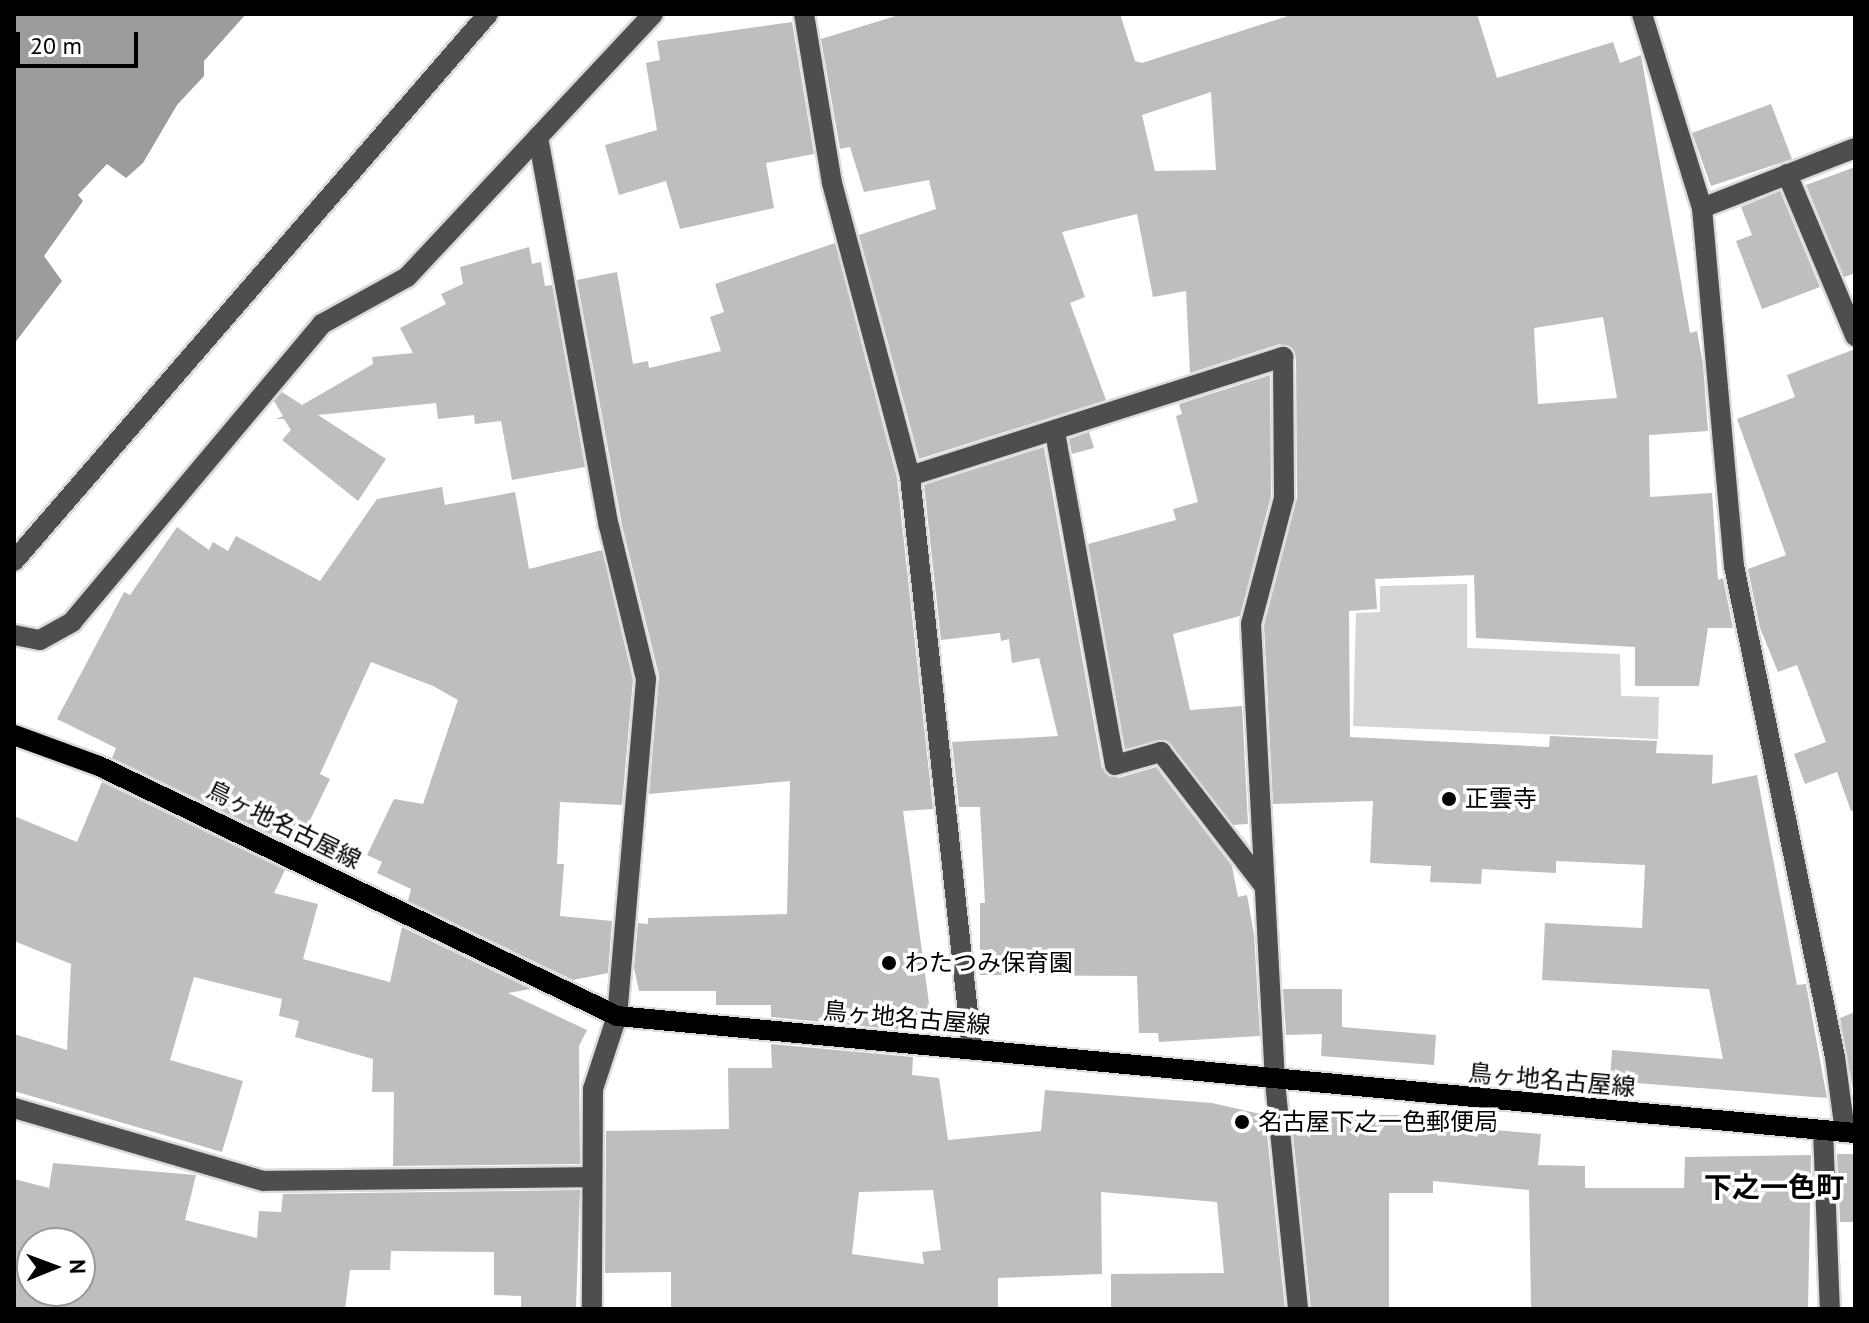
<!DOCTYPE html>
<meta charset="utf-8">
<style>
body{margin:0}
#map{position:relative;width:1869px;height:1323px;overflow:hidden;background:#fff;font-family:"PT Sans","Noto Sans JP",sans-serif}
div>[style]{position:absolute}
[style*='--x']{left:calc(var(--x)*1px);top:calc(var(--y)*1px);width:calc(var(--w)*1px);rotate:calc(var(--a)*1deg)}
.green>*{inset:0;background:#d5d5d5}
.water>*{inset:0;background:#9c9c9c}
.building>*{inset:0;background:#bebebe}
.roads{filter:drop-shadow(2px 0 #dbdbdb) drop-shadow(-2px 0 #dbdbdb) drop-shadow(0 2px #dbdbdb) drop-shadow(0 -2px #dbdbdb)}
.minor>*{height:20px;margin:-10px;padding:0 10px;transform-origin:10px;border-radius:10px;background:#4e4e4e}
.major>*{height:20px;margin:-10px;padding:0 10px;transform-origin:10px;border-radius:10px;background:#000}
.dots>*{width:22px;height:22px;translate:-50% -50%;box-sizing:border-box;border:4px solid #fff;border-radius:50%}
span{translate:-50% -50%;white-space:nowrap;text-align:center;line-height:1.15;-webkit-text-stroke:7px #fff;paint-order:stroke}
.poi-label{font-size:24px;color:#000}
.left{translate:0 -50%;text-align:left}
.street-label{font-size:24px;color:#000}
.quarter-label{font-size:28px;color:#000;font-weight:700}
.frame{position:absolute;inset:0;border:16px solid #000;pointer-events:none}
.north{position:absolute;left:16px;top:1227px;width:80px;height:80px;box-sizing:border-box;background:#fff;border:2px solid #999;border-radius:50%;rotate:89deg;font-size:22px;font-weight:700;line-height:32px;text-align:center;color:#000}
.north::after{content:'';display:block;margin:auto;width:28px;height:36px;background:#000;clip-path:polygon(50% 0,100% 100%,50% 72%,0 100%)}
.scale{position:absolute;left:16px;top:32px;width:122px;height:36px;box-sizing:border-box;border:4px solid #000;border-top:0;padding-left:10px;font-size:24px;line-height:28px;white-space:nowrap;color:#000;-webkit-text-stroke:6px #fff;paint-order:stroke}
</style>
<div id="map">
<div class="green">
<i style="clip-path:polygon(1467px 584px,1467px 648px,1620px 654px,1621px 696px,1659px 697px,1658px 739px,1353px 726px,1356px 613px,1380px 612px,1380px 586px)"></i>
</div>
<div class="water">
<i style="clip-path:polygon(14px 14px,246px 14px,204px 61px,204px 76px,177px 105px,143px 163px,126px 178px,107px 164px,78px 195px,83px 201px,44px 256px,62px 281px,14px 344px)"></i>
</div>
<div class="building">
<i style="clip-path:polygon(evenodd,902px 14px,1120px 14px,1135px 61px,1142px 63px,1294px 14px,1477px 14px,1497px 78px,1613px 42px,1620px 63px,1641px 55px,1690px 333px,1697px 331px,1703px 364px,1708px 431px,1649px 435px,1650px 497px,1712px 493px,1718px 580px,1723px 578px,1733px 628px,1708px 628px,1699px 686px,1635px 686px,1635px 647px,1476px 638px,1474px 575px,1375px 579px,1377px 609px,1349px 611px,1350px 737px,1549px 747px,1550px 736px,1657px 741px,1656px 753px,1713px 755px,1712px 784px,1757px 775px,1797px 985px,1806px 984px,1827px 1098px,1610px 1081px,1612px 1050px,1723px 1059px,1709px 989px,1542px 980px,1545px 923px,1642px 928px,1645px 865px,1556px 861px,1556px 873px,1482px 869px,1481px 884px,1430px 882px,1431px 866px,1370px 863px,1373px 801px,1273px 804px,1264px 625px,1297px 498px,1296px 356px,1280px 344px,1190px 373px,1186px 291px,1153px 297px,1137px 214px,1062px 232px,1085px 297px,1070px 303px,1106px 400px,919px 459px,859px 235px,936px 209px,929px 180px,864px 192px,850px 147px,840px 149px,821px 39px,902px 14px,1211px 92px,1216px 170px,1155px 171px,1142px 115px,1211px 92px,902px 14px,1603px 317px,1617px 398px,1538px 404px,1534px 328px,1603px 317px)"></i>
<i style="clip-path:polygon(792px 22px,814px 154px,766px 163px,774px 208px,680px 229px,666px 181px,619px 195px,605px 145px,657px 130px,646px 63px,660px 60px,657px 41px)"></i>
<i style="clip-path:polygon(1771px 104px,1792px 159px,1711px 186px,1692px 133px)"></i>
<i style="clip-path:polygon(1855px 167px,1855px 273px,1844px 277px,1806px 185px)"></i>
<i style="clip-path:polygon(1780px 191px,1820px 287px,1762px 309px,1736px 241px,1752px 235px,1741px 207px)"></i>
<i style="clip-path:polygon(835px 243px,897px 478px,933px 809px,903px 811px,933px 1033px,771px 1017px,771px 1005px,716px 1005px,716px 991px,639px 991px,634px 968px,638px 923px,648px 924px,648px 918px,787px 914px,790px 781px,649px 794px,659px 676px,622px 525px,577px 280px,617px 272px,633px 364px,648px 361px,649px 368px,721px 351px,710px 317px,724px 312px,715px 284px)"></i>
<i style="clip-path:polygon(529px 247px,532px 264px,541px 262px,545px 286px,552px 285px,585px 467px,512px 480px,501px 421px,475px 424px,474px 415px,438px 419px,436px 403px,318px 415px,386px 459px,358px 501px,282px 440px,291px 430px,284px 419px,276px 419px,283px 416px,274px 401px,282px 392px,302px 405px,373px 364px,372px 357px,413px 353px,400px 328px,446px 304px,441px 294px,463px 284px,460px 267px)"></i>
<i style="clip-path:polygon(1855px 349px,1855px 811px,1851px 811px,1837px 772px,1805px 784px,1794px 754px,1826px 742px,1797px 665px,1778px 672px,1760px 628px,1748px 569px,1786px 555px,1737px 419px,1795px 397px,1787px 375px)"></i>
<i style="clip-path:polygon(1270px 375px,1271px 496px,1240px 616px,1173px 634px,1190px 710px,1242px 706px,1248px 824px,1233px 825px,1166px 740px,1125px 749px,1088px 544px,1176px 520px,1173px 509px,1198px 502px,1176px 416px,1182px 414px,1179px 404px)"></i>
<i style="clip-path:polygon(1089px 432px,1094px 448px,1072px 454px,1069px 439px)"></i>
<i style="clip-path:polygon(1044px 447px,1102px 768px,1118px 778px,1156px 767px,1232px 866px,1238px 897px,1247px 895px,1254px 934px,1260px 1036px,1159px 1042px,1158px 1033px,1139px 1033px,1137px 976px,980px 975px,980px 903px,985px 903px,980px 807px,959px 807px,952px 742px,1058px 736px,1039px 658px,1012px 663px,1009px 639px,1001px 641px,1000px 633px,941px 640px,924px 485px)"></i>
<i style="clip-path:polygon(442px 487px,445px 505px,515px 492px,529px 569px,602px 550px,633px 680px,622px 805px,560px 802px,557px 864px,564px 864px,560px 916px,612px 921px,608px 973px,573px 980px,408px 901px,411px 889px,377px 873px,382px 862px,367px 855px,394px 799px,423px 804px,458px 700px,433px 686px,371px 662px,320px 774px,330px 779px,297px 847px,112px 758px,116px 748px,57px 719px,124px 592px,130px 595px,177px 527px,209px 550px,213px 542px,228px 551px,236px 536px,320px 581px,377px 499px)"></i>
<i style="clip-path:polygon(102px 782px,285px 870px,274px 893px,318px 904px,303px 959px,390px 982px,402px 927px,531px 989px,508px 993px,587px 1030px,579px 1046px,580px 1164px,393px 1166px,394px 1092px,372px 1092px,373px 1059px,295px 1037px,299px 1021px,279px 1016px,282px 999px,194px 977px,170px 1060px,243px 1081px,222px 1152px,14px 1091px,14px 1034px,67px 1050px,71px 964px,14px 941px,14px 816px,77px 842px)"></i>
<i style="clip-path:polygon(1283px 989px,1342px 989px,1342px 1027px,1436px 1035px,1434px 1065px,1321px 1056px,1322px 1034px,1286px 1035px)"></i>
<i style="clip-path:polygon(1855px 1012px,1855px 1101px,1840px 1018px)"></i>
<i style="clip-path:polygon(evenodd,771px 1044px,913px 1057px,912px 1075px,939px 1078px,948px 1140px,1041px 1131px,1045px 1090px,1212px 1103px,1265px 1115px,1285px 1309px,1111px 1309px,1111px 1274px,1224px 1273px,1217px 1202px,1101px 1192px,1102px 1274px,998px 1278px,998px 1309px,671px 1309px,671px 1272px,605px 1273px,606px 1131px,729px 1129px,728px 1068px,772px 1068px,771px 1044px,933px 1190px,941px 1250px,922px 1252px,924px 1264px,852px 1254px,859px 1192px,933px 1190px)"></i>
<i style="clip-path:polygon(1291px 1115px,1419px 1115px,1418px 1123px,1541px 1134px,1538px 1165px,1585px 1166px,1585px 1188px,1684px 1188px,1685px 1157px,1811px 1155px,1808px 1309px,1531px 1307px,1529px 1190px,1433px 1181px,1433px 1193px,1389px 1193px,1389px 1309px,1311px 1309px)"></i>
<i style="clip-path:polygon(1837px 1154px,1855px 1154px,1855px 1222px,1840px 1222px)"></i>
<i style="clip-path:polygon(evenodd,53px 1163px,196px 1175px,185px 1220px,257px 1238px,259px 1211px,281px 1212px,283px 1194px,580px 1190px,576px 1309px,521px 1309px,521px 1296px,494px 1295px,494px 1252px,391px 1251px,390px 1270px,350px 1270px,345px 1309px,14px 1309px,14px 1179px,49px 1188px,53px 1163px,32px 1243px,80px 1243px,80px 1291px,32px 1291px,32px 1243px)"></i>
</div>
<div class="roads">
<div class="minor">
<i style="--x:804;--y:14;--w:171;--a:80.6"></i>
<i style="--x:832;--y:183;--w:303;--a:75.1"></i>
<i style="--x:910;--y:476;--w:577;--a:83.84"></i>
<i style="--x:1642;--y:14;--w:203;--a:72.8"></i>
<i style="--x:1702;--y:208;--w:359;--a:84.9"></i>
<i style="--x:1734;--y:566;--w:501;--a:78.38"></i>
<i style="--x:1835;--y:1057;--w:76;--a:82.4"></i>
<i style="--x:538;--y:137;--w:395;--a:79.7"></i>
<i style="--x:609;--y:526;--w:157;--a:76.4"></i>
<i style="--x:646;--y:679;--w:338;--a:94.9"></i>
<i style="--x:617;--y:1016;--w:77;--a:108.2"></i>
<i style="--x:593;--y:1089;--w:220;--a:90.3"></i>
<i style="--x:1787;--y:174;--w:176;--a:67.2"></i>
<i style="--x:1702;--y:208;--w:164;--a:-21.4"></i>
<i style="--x:1055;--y:432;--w:338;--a:79.8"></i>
<i style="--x:1115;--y:765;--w:48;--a:-15.8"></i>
<i style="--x:1161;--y:752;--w:170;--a:52.4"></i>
<i style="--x:910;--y:476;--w:392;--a:-17.7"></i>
<i style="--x:1283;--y:357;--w:141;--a:89.6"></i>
<i style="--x:1284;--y:498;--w:130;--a:104.7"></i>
<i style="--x:1251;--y:624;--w:459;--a:87"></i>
<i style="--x:1275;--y:1082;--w:228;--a:84.2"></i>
<i style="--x:14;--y:561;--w:724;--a:-49.09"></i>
<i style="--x:14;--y:635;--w:26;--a:11"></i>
<i style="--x:40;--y:640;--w:37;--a:-29"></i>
<i style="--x:72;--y:622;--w:389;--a:-50"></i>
<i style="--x:322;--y:324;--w:97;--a:-28.9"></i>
<i style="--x:407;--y:277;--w:360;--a:-46.9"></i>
<i style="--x:14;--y:1108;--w:260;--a:16.3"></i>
<i style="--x:264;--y:1181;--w:326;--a:-0.7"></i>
<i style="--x:1823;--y:1130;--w:179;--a:87.8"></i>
</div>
<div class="major">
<i style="--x:14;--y:735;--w:90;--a:20"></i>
<i style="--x:99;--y:766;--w:575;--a:25.76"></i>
<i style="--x:617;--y:1016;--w:1244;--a:5.4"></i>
</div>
</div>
<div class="dots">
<i style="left:1449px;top:799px;background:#000"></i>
<i style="left:889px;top:963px;background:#000"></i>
<i style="left:1242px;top:1122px;background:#000"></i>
</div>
<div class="poi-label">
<span class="left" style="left:1465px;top:799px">正雲寺</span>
<span class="left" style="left:905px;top:963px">わたつみ保育園</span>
<span class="left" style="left:1258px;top:1122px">名古屋下之一色郵便局</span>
</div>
<div class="street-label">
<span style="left:284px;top:825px;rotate:26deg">鳥ヶ地名古屋線</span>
<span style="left:907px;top:1018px;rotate:5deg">鳥ヶ地名古屋線</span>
<span style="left:1552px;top:1080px;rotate:5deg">鳥ヶ地名古屋線</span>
</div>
<div class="quarter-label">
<span style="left:1774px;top:1187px">下之一色町</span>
</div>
<div class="frame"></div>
<div class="north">N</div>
<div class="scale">20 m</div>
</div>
